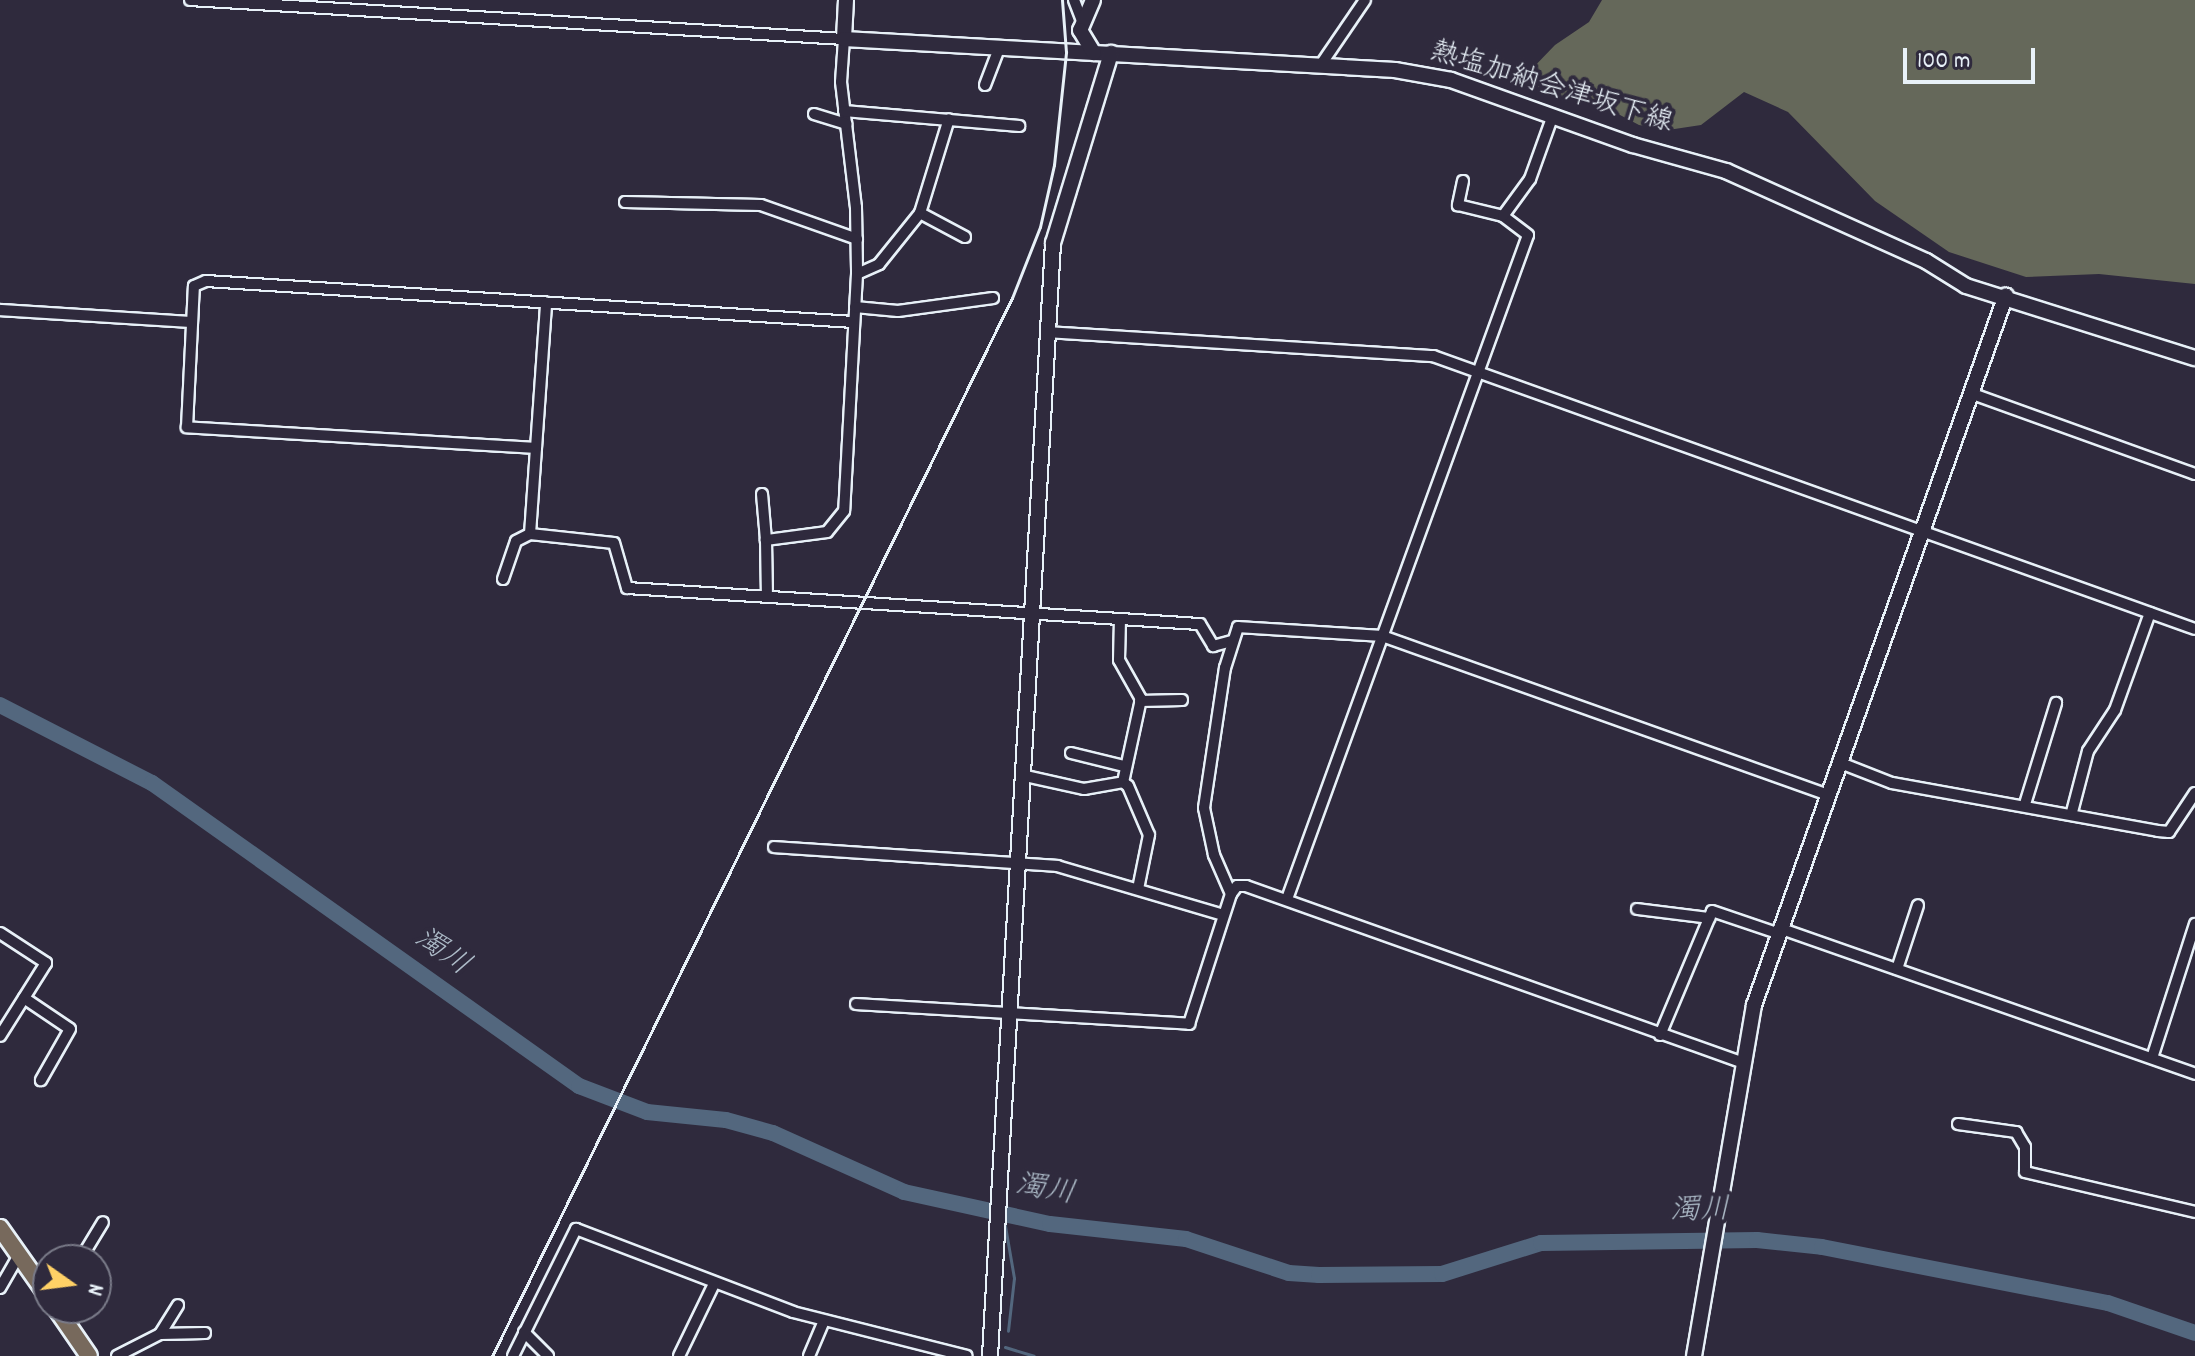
<!DOCTYPE html>
<meta charset="utf-8">
<style>
body{margin:0}
#map{position:relative;width:2195px;height:1356px;overflow:hidden;background:#2f2a3d;font-family:Dekko,"Klee One",sans-serif}
div>[style]{position:absolute}
[style*='--x']{left:calc(var(--x)*1px);top:calc(var(--y)*1px);width:calc(var(--w)*1px);rotate:calc(var(--a)*1deg)}
.green>*{inset:0;background:#65685a}
.stream>*{height:3px;margin:-1.5px;padding:0 1.5px;transform-origin:1.5px;border-radius:1.5px;background:#53677e}
.river>*{height:16px;margin:-8px;padding:0 8px;transform-origin:8px;border-radius:8px;background:#53677e}
.roads{filter:drop-shadow(2px 0 #e8f1f8) drop-shadow(-2px 0 #e8f1f8) drop-shadow(0 2px #e8f1f8) drop-shadow(0 -2px #e8f1f8)}
.street>*{height:10px;margin:-5px;padding:0 5px;transform-origin:5px;border-radius:5px;background:#2f2a3d}
.secondary>*{height:14px;margin:-7px;padding:0 7px;transform-origin:7px;border-radius:7px;background:#2f2a3d}
.primary>*{height:16px;margin:-8px;padding:0 8px;transform-origin:8px;border-radius:8px;background:#77695c}
.rail>*{height:3px;margin:-1.5px;padding:0 1.5px;transform-origin:1.5px;border-radius:1.5px;background:#e8f1f8}
span{translate:-50% -50%;white-space:nowrap;text-align:center;line-height:1.15;-webkit-text-stroke:8px #2f2a3d;paint-order:stroke}
.street-label{font-size:28px;color:#e8f1f8}
.water-label{font-size:30px;color:#acbac7;font-style:italic}
.north{position:absolute;left:32px;top:1244px;width:80px;height:80px;box-sizing:border-box;background:#2f2a3d;border:2px solid #797a88;border-radius:50%;rotate:104deg;font-size:22px;font-weight:700;line-height:32px;text-align:center;color:#e8f1f8}
.north::after{content:'';display:block;margin:auto;width:28px;height:36px;background:#ffd166;clip-path:polygon(50% 0,100% 100%,50% 72%,0 100%)}
.scale{position:absolute;left:1903px;top:48px;width:132px;height:36px;box-sizing:border-box;border:4px solid #e8f1f8;border-top:0;padding-left:10px;font-size:24px;line-height:28px;white-space:nowrap;color:#e8f1f8;-webkit-text-stroke:6px #2f2a3d;paint-order:stroke}
</style>
<div id="map">
<div class="green">
<i style="clip-path:polygon(1602px 0,2195px 0,2195px 284px,2099px 274px,2026px 277px,1949px 252px,1875px 201px,1788px 112px,1744px 92px,1701px 125px,1668px 130px,1639px 125px,1601px 105px,1543px 93px,1528px 73px,1555px 45px,1589px 22px)"></i>
</div>
<div class="stream">
<i style="--x:1004;--y:1220;--w:59;--a:80.2"></i>
<i style="--x:1014;--y:1278;--w:53;--a:96.5"></i>
<i style="--x:1005;--y:1347;--w:30;--a:17"></i>
</div>
<div class="river">
<i style="--x:0;--y:705;--w:171;--a:27.2"></i>
<i style="--x:152;--y:783;--w:524;--a:35.36"></i>
<i style="--x:579;--y:1086;--w:73;--a:20.9"></i>
<i style="--x:647;--y:1112;--w:79;--a:5.8"></i>
<i style="--x:726;--y:1120;--w:49;--a:15.5"></i>
<i style="--x:773;--y:1133;--w:144;--a:24.2"></i>
<i style="--x:904;--y:1192;--w:149;--a:12.4"></i>
<i style="--x:1050;--y:1224;--w:137;--a:6.3"></i>
<i style="--x:1186;--y:1239;--w:108;--a:18.3"></i>
<i style="--x:1289;--y:1273;--w:30;--a:4"></i>
<i style="--x:1319;--y:1275;--w:123;--a:-0.5"></i>
<i style="--x:1442;--y:1274;--w:104;--a:-17.4"></i>
<i style="--x:1541;--y:1243;--w:216;--a:-0.8"></i>
<i style="--x:1757;--y:1240;--w:65;--a:6.1"></i>
<i style="--x:1822;--y:1247;--w:291;--a:11.1"></i>
<i style="--x:2108;--y:1303;--w:92;--a:19"></i>
</div>
<div class="roads">
<div class="street">
<i style="--x:190;--y:0;--w:655;--a:3.41"></i>
<i style="--x:844;--y:39;--w:43;--a:94"></i>
<i style="--x:841;--y:82;--w:126;--a:83.2"></i>
<i style="--x:856;--y:207;--w:67;--a:89.1"></i>
<i style="--x:857;--y:274;--w:237;--a:93.1"></i>
<i style="--x:844;--y:511;--w:27;--a:129"></i>
<i style="--x:827;--y:532;--w:62;--a:172.5"></i>
<i style="--x:766;--y:540;--w:56;--a:89"></i>
<i style="--x:1074;--y:0;--w:22;--a:69"></i>
<i style="--x:1320;--y:66;--w:80;--a:-55.7"></i>
<i style="--x:985;--y:85;--w:40;--a:-69"></i>
<i style="--x:844;--y:111;--w:176;--a:4.9"></i>
<i style="--x:814;--y:114;--w:34;--a:17"></i>
<i style="--x:1463;--y:181;--w:25;--a:102"></i>
<i style="--x:1458;--y:205;--w:46;--a:13.7"></i>
<i style="--x:625;--y:202;--w:136;--a:1.3"></i>
<i style="--x:761;--y:205;--w:102;--a:19.5"></i>
<i style="--x:920;--y:213;--w:51;--a:28.1"></i>
<i style="--x:857;--y:274;--w:24;--a:-24"></i>
<i style="--x:879;--y:264;--w:65;--a:-51.2"></i>
<i style="--x:920;--y:213;--w:98;--a:-72.9"></i>
<i style="--x:855;--y:307;--w:43;--a:5.3"></i>
<i style="--x:898;--y:311;--w:96;--a:-7.8"></i>
<i style="--x:0;--y:310;--w:190;--a:3.6"></i>
<i style="--x:1047;--y:332;--w:387;--a:3.6"></i>
<i style="--x:1433;--y:356;--w:809;--a:19.71"></i>
<i style="--x:1970;--y:393;--w:239;--a:19.8"></i>
<i style="--x:536;--y:448;--w:350;--a:-176.6"></i>
<i style="--x:187;--y:427;--w:141;--a:-87.2"></i>
<i style="--x:194;--y:286;--w:13;--a:-23"></i>
<i style="--x:206;--y:281;--w:649;--a:3.62"></i>
<i style="--x:762;--y:494;--w:46;--a:85"></i>
<i style="--x:530;--y:534;--w:232;--a:-86"></i>
<i style="--x:503;--y:579;--w:40;--a:-71.1"></i>
<i style="--x:516;--y:541;--w:16;--a:-27"></i>
<i style="--x:530;--y:534;--w:84;--a:6.1"></i>
<i style="--x:614;--y:543;--w:47;--a:73.9"></i>
<i style="--x:627;--y:588;--w:574;--a:3.6"></i>
<i style="--x:1200;--y:624;--w:26;--a:59"></i>
<i style="--x:1213;--y:646;--w:20;--a:-15"></i>
<i style="--x:1120;--y:619;--w:41;--a:91.4"></i>
<i style="--x:1119;--y:660;--w:45;--a:60.6"></i>
<i style="--x:1141;--y:699;--w:85;--a:102.2"></i>
<i style="--x:1140;--y:701;--w:42;--a:-1.4"></i>
<i style="--x:1071;--y:753;--w:55;--a:13.8"></i>
<i style="--x:1838;--y:762;--w:58;--a:21.3"></i>
<i style="--x:1892;--y:783;--w:270;--a:10.2"></i>
<i style="--x:2158;--y:831;--w:11;--a:5"></i>
<i style="--x:2169;--y:832;--w:47;--a:-56.3"></i>
<i style="--x:1021;--y:775;--w:65;--a:12.5"></i>
<i style="--x:1084;--y:789;--w:40;--a:-10"></i>
<i style="--x:1123;--y:782;--w:6;--a:39"></i>
<i style="--x:1128;--y:786;--w:53;--a:66.8"></i>
<i style="--x:1149;--y:835;--w:55;--a:101.5"></i>
<i style="--x:2025;--y:804;--w:106;--a:-72.9"></i>
<i style="--x:2072;--y:812;--w:63;--a:-75.3"></i>
<i style="--x:2088;--y:751;--w:49;--a:-56.6"></i>
<i style="--x:2115;--y:710;--w:103;--a:-70.2"></i>
<i style="--x:774;--y:847;--w:284;--a:3.8"></i>
<i style="--x:1057;--y:866;--w:173;--a:16.4"></i>
<i style="--x:1231;--y:894;--w:43;--a:-113.6"></i>
<i style="--x:1214;--y:855;--w:48;--a:-102"></i>
<i style="--x:1204;--y:808;--w:142;--a:-81.5"></i>
<i style="--x:1225;--y:668;--w:43;--a:-72.4"></i>
<i style="--x:1238;--y:627;--w:144;--a:3.6"></i>
<i style="--x:1382;--y:636;--w:471;--a:19.6"></i>
<i style="--x:1287;--y:899;--w:706;--a:-70.05"></i>
<i style="--x:1528;--y:235;--w:31;--a:-143"></i>
<i style="--x:1503;--y:216;--w:46;--a:-53.9"></i>
<i style="--x:1530;--y:179;--w:65;--a:-70.2"></i>
<i style="--x:1637;--y:909;--w:73;--a:7.1"></i>
<i style="--x:1779;--y:928;--w:441;--a:19.3"></i>
<i style="--x:0;--y:933;--w:55;--a:33.1"></i>
<i style="--x:46;--y:963;--w:86;--a:122.2"></i>
<i style="--x:1897;--y:969;--w:67;--a:-71.8"></i>
<i style="--x:24;--y:998;--w:55;--a:34"></i>
<i style="--x:70;--y:1029;--w:59;--a:119.6"></i>
<i style="--x:856;--y:1004;--w:334;--a:3.4"></i>
<i style="--x:1189;--y:1024;--w:137;--a:-72.1"></i>
<i style="--x:1231;--y:894;--w:10;--a:-53"></i>
<i style="--x:1237;--y:886;--w:9;--a:0"></i>
<i style="--x:1246;--y:886;--w:529;--a:19.57"></i>
<i style="--x:1660;--y:1035;--w:134;--a:-67.2"></i>
<i style="--x:1712;--y:911;--w:69;--a:18.7"></i>
<i style="--x:2152;--y:1058;--w:141;--a:-72.2"></i>
<i style="--x:1958;--y:1124;--w:59;--a:7.9"></i>
<i style="--x:2016;--y:1132;--w:17;--a:59"></i>
<i style="--x:2025;--y:1147;--w:25;--a:90"></i>
<i style="--x:2025;--y:1172;--w:175;--a:13.2"></i>
<i style="--x:80;--y:1260;--w:44;--a:-58.8"></i>
<i style="--x:0;--y:1288;--w:38;--a:-60"></i>
<i style="--x:524;--y:1332;--w:34;--a:45"></i>
<i style="--x:160;--y:1334;--w:34;--a:-58"></i>
<i style="--x:117;--y:1356;--w:48;--a:-27.1"></i>
<i style="--x:160;--y:1334;--w:45;--a:-1.3"></i>
<i style="--x:513;--y:1356;--w:142;--a:-63.6"></i>
<i style="--x:576;--y:1229;--w:232;--a:20.9"></i>
<i style="--x:793;--y:1312;--w:179;--a:14.2"></i>
<i style="--x:679;--y:1356;--w:80;--a:-64.1"></i>
<i style="--x:809;--y:1356;--w:38;--a:-67"></i>
</div>
<div class="secondary">
<i style="--x:846;--y:0;--w:39;--a:93"></i>
<i style="--x:844;--y:39;--w:552;--a:3.22"></i>
<i style="--x:1395;--y:70;--w:57;--a:10.1"></i>
<i style="--x:1451;--y:80;--w:193;--a:19.7"></i>
<i style="--x:1633;--y:145;--w:97;--a:15.6"></i>
<i style="--x:1726;--y:171;--w:219;--a:24.2"></i>
<i style="--x:1926;--y:261;--w:47;--a:32"></i>
<i style="--x:1966;--y:286;--w:240;--a:17.5"></i>
<i style="--x:1093;--y:0;--w:33;--a:113"></i>
<i style="--x:1080;--y:30;--w:27;--a:59"></i>
<i style="--x:990;--y:1356;--w:1115;--a:-86.76"></i>
<i style="--x:1053;--y:243;--w:199;--a:-73"></i>
<i style="--x:1694;--y:1356;--w:356;--a:-80.3"></i>
<i style="--x:1754;--y:1005;--w:753;--a:-70.46"></i>
</div>
<div class="primary">
<i style="--x:0;--y:1228;--w:83;--a:54.8"></i>
<i style="--x:56;--y:1308;--w:58;--a:55.5"></i>
</div>
</div>
<div class="rail">
<i style="--x:492;--y:1356;--w:1179;--a:-63.83"></i>
<i style="--x:1012;--y:298;--w:76;--a:-68.5"></i>
<i style="--x:1040;--y:227;--w:64;--a:-77.3"></i>
<i style="--x:1054;--y:165;--w:114;--a:-83.9"></i>
<i style="--x:1066;--y:52;--w:52;--a:-94.4"></i>
</div>
<div class="street-label">
<span style="left:1551px;top:89px;rotate:17deg">熱塩加納会津坂下線</span>
</div>
<div class="water-label">
<span style="left:441px;top:954px;rotate:35deg">濁川</span>
<span style="left:1045px;top:1192px;rotate:10deg">濁川</span>
<span style="left:1700px;top:1213px;rotate:-1deg">濁川</span>
</div>
<div class="north">N</div>
<div class="scale">100 m</div>
</div>
